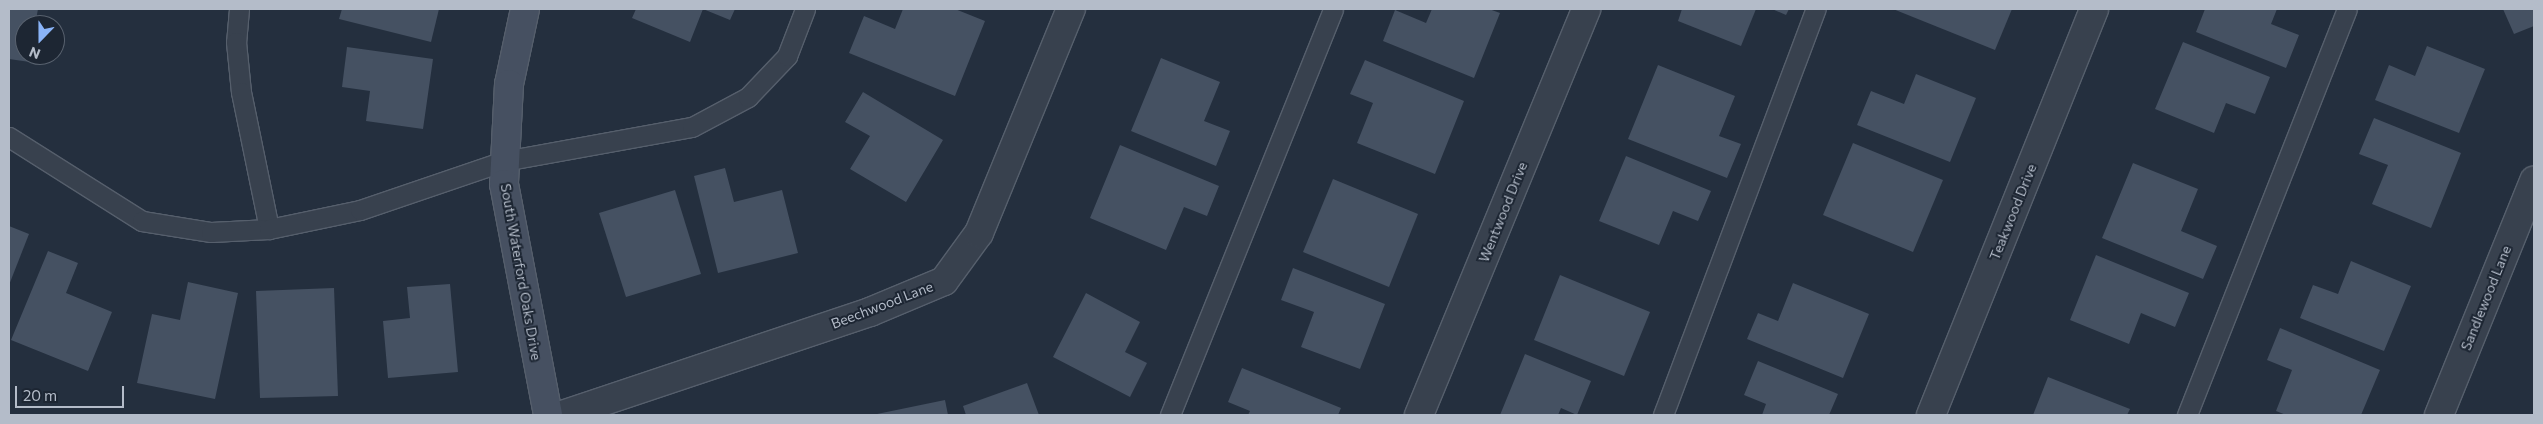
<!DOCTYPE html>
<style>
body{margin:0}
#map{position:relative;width:2543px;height:424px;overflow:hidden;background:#242f3e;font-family:Commissioner,sans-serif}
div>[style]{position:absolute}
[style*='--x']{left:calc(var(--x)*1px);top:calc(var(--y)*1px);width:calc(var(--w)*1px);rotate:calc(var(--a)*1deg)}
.building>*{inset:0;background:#455162}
.roads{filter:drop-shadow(1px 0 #565f6c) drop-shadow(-1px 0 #565f6c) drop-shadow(0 1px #565f6c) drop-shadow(0 -1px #565f6c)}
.lane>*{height:19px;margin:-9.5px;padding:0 9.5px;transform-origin:9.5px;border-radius:9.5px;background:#38414e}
.street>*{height:28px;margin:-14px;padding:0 14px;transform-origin:14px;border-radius:14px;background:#38414e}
.secondary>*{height:28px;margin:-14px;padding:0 14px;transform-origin:14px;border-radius:14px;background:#465061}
span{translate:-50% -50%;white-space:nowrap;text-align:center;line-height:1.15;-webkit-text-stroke:4px #1d2633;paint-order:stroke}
.street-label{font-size:14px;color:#b4bcc9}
.frame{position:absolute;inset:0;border:10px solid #b4bcc9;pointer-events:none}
.north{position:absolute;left:15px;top:15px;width:50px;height:50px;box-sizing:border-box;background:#1d2633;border:1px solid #59626f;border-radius:50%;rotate:202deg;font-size:14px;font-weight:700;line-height:20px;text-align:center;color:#b4bcc9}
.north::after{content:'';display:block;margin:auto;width:18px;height:22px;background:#8ab4f8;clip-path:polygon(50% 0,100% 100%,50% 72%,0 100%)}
.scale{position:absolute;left:15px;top:386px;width:109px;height:22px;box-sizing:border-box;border:2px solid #b4bcc9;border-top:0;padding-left:6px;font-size:15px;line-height:18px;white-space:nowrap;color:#b4bcc9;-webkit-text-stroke:4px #1d2633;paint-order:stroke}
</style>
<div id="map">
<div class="building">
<i style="clip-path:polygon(9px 9px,38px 9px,35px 25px,25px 25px,25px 55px,31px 55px,30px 62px,9px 59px)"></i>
<i style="clip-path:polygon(342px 9px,439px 9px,431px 42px,339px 19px)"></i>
<i style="clip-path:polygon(636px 9px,735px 9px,730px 20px,703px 9px,690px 42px,632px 18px)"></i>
<i style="clip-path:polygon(903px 9px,955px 9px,985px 21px,955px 96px,849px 53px,864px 16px,895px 29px)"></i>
<i style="clip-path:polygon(1432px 9px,1489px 9px,1500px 13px,1474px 78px,1383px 41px,1395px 10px,1426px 23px)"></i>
<i style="clip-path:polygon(1682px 9px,1756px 9px,1741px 46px,1678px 21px)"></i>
<i style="clip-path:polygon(1772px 9px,1789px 9px,1786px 15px)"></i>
<i style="clip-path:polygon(1893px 9px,2012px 9px,1995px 50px)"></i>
<i style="clip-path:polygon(2205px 9px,2277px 9px,2271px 24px,2299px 35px,2286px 68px,2196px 32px)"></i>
<i style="clip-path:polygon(2503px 9px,2534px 9px,2534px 26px,2514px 34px)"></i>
<i style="clip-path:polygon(2183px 42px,2270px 77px,2255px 114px,2226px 103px,2214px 133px,2155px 109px)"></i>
<i style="clip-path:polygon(2427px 46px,2485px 69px,2459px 133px,2375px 100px,2389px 65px,2415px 76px)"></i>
<i style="clip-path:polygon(347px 47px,433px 59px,423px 129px,366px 121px,370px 91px,342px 87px)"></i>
<i style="clip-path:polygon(1161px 58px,1220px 82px,1204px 121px,1230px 131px,1216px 166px,1131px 131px)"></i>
<i style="clip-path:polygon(1365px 60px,1464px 101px,1435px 174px,1357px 143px,1373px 103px,1350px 94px)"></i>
<i style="clip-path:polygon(1658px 65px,1735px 96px,1719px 136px,1741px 144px,1727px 178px,1628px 139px)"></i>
<i style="clip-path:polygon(1916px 74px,1976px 98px,1950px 162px,1857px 125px,1871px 91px,1904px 104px)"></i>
<i style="clip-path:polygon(863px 92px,943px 140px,906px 202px,850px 169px,870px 136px,845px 122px)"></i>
<i style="clip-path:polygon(2374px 118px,2461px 153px,2431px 228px,2372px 204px,2388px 165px,2359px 154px)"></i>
<i style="clip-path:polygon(1853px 143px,1943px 180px,1913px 252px,1823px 215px)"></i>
<i style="clip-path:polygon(1120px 145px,1219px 186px,1207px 216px,1184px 207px,1166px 250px,1090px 218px)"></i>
<i style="clip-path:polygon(1626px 156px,1711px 191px,1698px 221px,1673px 211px,1659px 245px,1599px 221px)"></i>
<i style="clip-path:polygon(2133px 163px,2198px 189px,2181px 231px,2217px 246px,2203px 279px,2102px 238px)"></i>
<i style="clip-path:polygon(725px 168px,734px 202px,782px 190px,798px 253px,718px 273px,694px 176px)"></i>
<i style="clip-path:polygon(1333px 179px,1418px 214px,1389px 287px,1303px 252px)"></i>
<i style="clip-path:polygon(675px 190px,701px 274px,626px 297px,599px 213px)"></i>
<i style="clip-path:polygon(9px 226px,29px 234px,9px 285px)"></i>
<i style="clip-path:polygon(48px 251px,78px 263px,66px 293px,112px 312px,88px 371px,11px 340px)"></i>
<i style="clip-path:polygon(2096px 255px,2189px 293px,2175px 327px,2141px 313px,2129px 344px,2070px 320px)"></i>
<i style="clip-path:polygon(2351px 261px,2411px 286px,2384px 351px,2300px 318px,2313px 285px,2338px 294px)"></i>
<i style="clip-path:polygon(1293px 268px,1385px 304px,1360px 369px,1301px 347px,1314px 312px,1281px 300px)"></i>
<i style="clip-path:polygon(1560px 275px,1650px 312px,1624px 376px,1534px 340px)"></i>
<i style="clip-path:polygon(188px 282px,238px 293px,215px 399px,137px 383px,152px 314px,180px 320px)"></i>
<i style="clip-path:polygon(1793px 283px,1869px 314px,1843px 378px,1747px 339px,1758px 313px,1778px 321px)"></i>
<i style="clip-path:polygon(450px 284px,458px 372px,388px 378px,383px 321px,410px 318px,407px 287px)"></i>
<i style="clip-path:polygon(334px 288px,338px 396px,260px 398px,256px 291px)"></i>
<i style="clip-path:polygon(1086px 293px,1140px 322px,1125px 352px,1147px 363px,1130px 397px,1053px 357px)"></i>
<i style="clip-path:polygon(2280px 328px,2380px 370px,2361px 415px,2286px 415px,2276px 411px,2292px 370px,2267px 360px)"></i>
<i style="clip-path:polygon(1525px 354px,1591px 381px,1577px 415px,1561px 408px,1558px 415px,1500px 415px)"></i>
<i style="clip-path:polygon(1758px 361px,1838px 394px,1829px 415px,1762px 415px,1766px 404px,1744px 395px)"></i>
<i style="clip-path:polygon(1242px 368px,1341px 408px,1338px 415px,1248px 415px,1250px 411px,1228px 402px)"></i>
<i style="clip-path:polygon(2048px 377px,2130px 409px,2127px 415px,2033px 415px)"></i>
<i style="clip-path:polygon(1027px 383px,1039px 415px,966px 415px,963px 406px)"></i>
<i style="clip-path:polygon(945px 400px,948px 415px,877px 415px,877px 414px)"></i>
</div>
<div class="roads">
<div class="lane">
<i style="--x:239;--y:9;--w:33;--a:95"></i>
<i style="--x:236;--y:42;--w:50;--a:84.3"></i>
<i style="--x:241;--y:92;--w:140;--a:78.4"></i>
<i style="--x:9;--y:137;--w:157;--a:32.3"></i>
<i style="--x:142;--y:221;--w:70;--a:9.1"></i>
<i style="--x:211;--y:232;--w:58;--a:-3"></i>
<i style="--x:269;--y:229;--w:93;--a:-11.8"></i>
<i style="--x:360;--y:210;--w:152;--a:-18.8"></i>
<i style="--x:504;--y:161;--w:191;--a:-10.3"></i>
<i style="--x:692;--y:127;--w:64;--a:-28.2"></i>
<i style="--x:748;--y:97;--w:57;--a:-46.4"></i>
<i style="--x:787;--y:56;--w:50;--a:-69"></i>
<i style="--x:1170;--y:415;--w:437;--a:-68.1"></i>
<i style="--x:1663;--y:415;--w:434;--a:-69.4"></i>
<i style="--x:2187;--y:415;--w:436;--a:-68.5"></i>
</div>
<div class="street">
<i style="--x:562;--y:415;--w:325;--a:-18.5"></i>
<i style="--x:870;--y:312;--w:80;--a:-22.7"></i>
<i style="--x:944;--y:281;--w:59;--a:-53.9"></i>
<i style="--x:979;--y:233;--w:242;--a:-67.7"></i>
<i style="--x:1419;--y:415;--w:439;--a:-67.6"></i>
<i style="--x:1931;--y:415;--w:437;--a:-68.1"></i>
<i style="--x:2439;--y:415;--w:253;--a:-67.9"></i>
</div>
<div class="secondary">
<i style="--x:525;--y:9;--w:77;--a:102"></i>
<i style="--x:509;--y:84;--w:100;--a:92.9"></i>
<i style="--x:504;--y:184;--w:235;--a:79.2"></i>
</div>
</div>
<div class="street-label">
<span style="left:1503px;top:212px;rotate:-68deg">Wentwood Drive</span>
<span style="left:2013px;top:212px;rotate:-68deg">Teakwood Drive</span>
<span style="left:521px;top:272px;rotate:80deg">South Waterford Oaks Drive</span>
<span style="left:2486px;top:298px;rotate:-68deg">Sandlewood Lane</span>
<span style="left:882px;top:305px;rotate:-21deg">Beechwood Lane</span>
</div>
<div class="frame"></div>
<div class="north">N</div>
<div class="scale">20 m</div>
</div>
